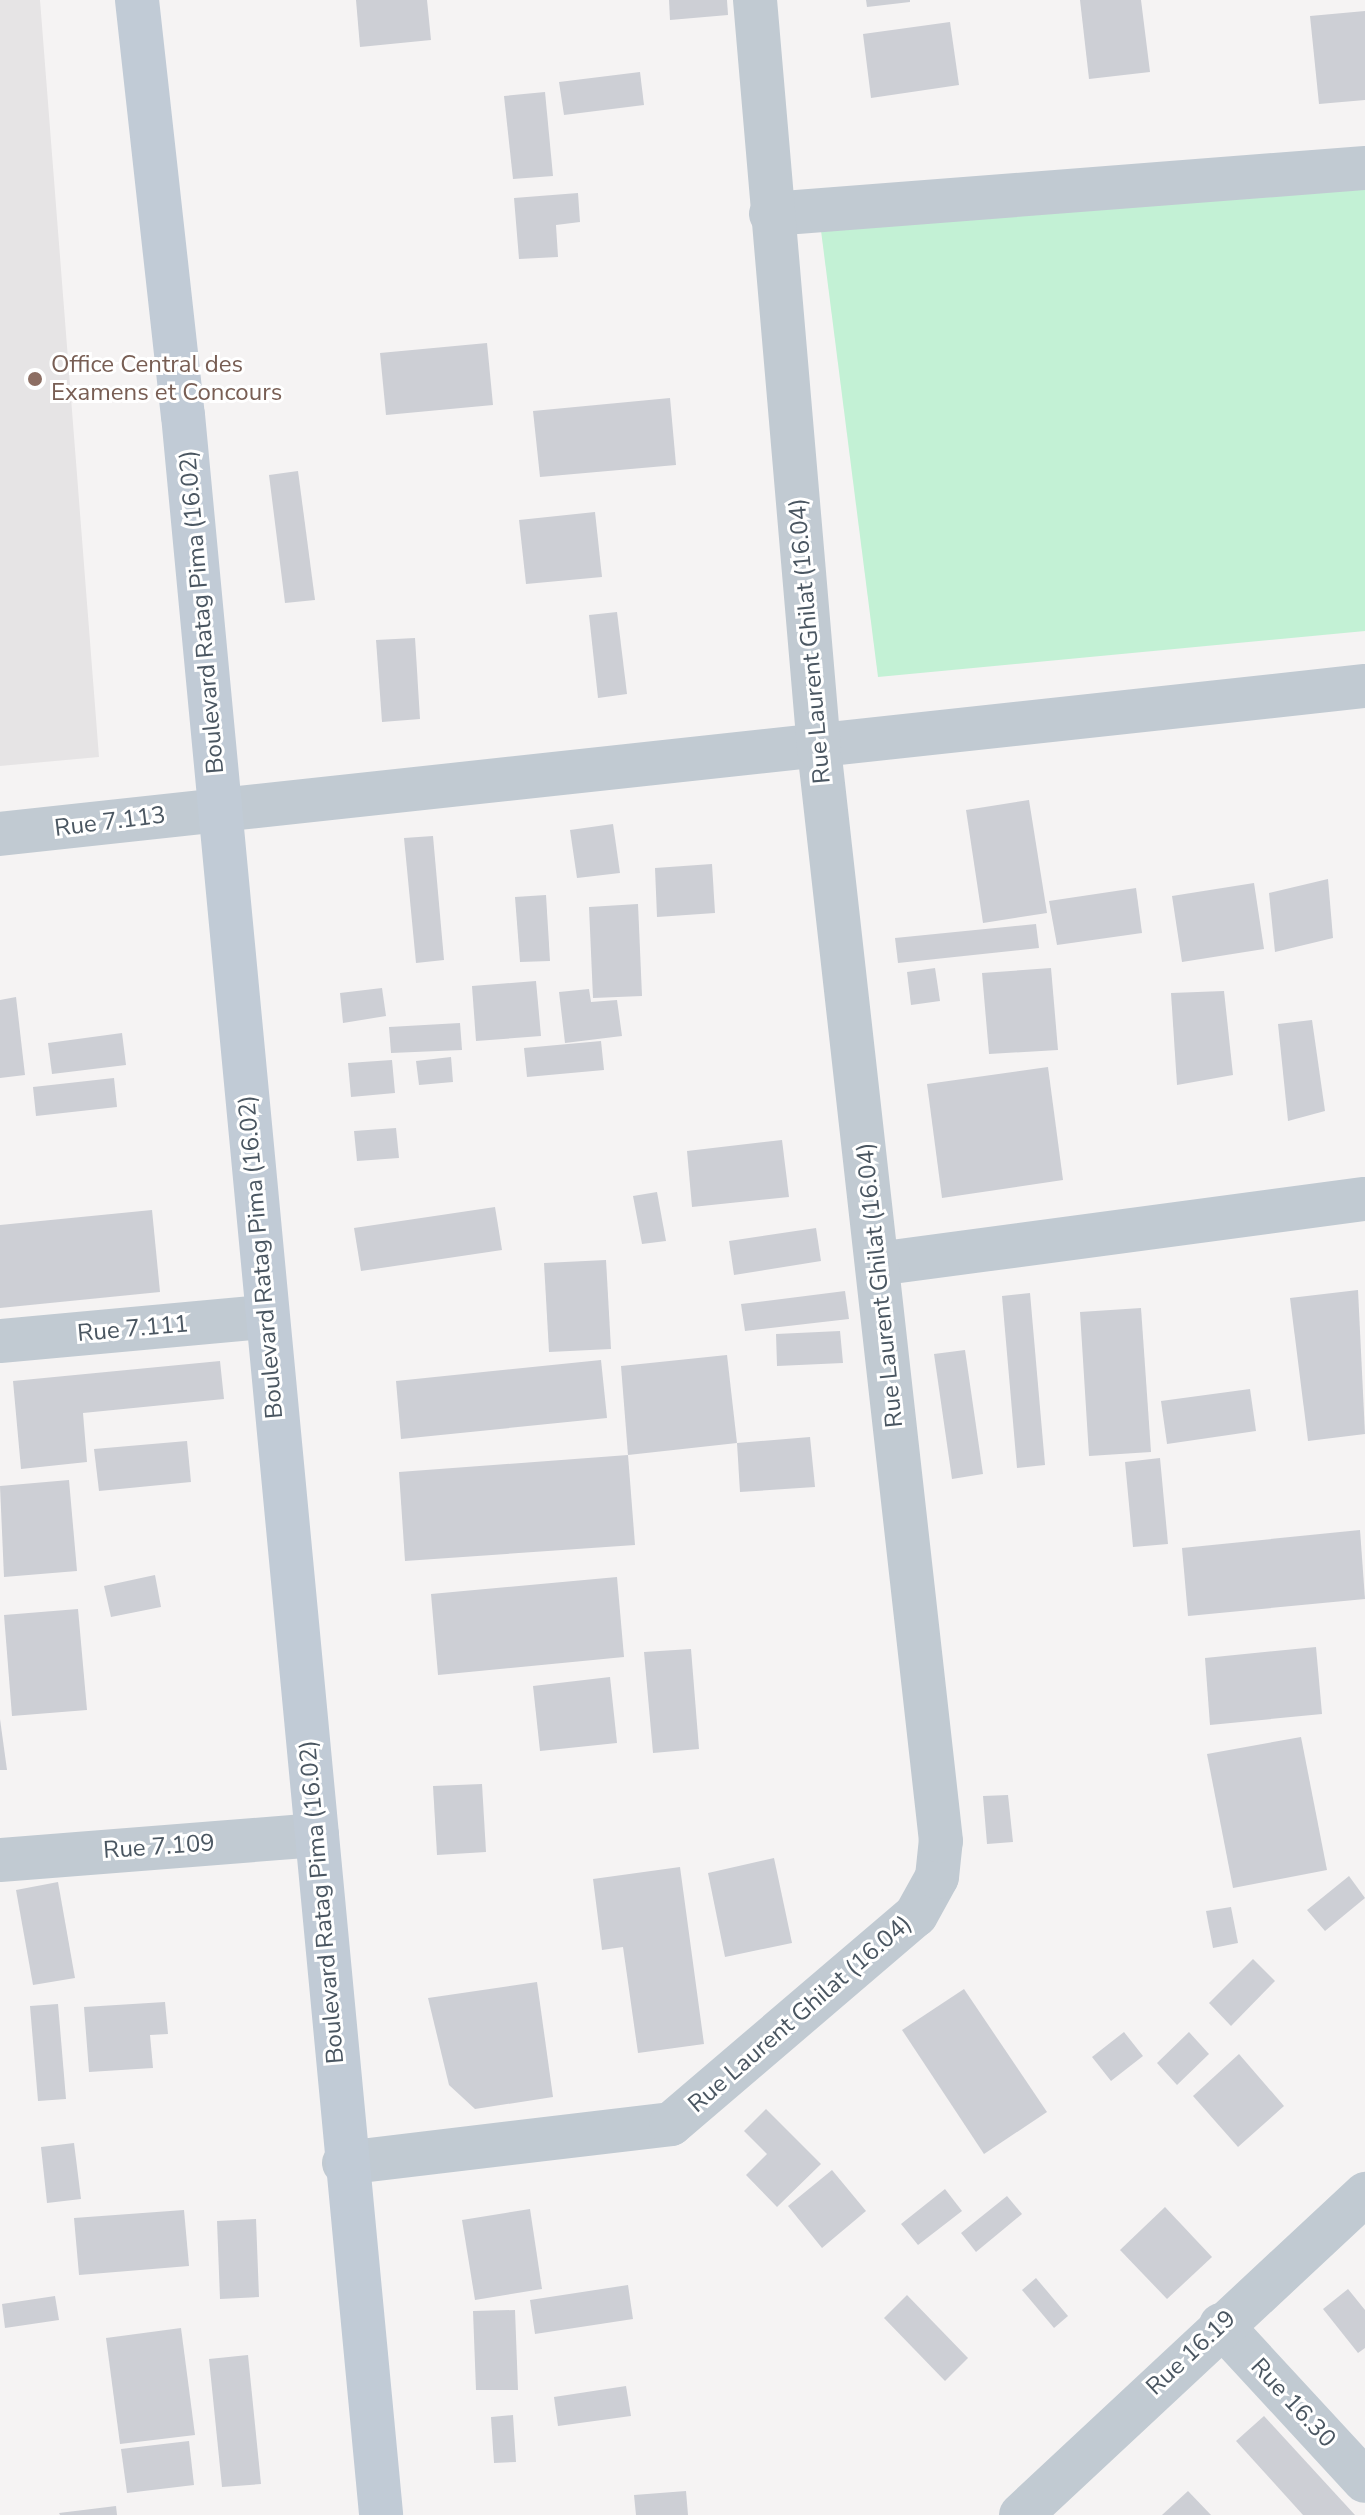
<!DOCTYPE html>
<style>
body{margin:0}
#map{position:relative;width:1365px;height:2515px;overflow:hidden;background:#f5f3f3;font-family:"Nunito Sans",sans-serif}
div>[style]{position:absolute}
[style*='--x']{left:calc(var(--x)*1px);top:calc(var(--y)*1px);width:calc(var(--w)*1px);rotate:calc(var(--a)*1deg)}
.education>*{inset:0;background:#e6e4e5}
.green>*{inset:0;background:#c3f1d5}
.building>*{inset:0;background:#cdcfd5}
.street>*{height:44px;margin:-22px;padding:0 22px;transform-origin:22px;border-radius:22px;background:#c1cad2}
.secondary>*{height:44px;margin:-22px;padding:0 22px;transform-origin:22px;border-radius:22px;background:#c1cbd6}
.dots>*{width:22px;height:22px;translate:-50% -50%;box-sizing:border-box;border:4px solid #fff;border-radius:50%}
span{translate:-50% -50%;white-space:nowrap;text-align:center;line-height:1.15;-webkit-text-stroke:6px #fff;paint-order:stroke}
.education-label{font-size:24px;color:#785e54}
.left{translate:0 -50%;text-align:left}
.street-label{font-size:24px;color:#4a5661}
</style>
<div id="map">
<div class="education">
<i style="clip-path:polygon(0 0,40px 0,99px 757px,0 766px)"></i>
</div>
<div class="green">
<i style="clip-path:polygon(1365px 160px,1365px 631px,878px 677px,818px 207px)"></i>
</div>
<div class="building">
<i style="clip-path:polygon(356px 0,427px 0,431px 40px,360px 47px)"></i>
<i style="clip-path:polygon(669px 0,727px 0,728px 15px,670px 20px)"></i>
<i style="clip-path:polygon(866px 0,910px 0,910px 2px,867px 7px)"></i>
<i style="clip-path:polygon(1080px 0,1141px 0,1150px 72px,1089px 79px)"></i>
<i style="clip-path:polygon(1365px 11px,1365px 100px,1319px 104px,1310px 16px)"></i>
<i style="clip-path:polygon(950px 22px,959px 85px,871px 98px,863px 34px)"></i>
<i style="clip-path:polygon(640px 72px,644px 105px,564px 115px,559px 82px)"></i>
<i style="clip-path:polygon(545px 92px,553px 176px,513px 179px,504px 96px)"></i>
<i style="clip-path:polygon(578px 193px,580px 222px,556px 225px,558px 257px,519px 259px,514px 198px)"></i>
<i style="clip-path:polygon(487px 343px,493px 405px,386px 415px,380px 353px)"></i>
<i style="clip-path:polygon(670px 398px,676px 465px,540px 477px,533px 411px)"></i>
<i style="clip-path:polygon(298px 471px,315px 600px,285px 603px,269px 475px)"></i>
<i style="clip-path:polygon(595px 512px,602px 577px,526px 584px,519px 520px)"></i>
<i style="clip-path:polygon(617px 612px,627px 694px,598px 698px,589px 615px)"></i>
<i style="clip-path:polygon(415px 638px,420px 719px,382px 722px,376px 640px)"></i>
<i style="clip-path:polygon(1029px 800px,1047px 913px,983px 923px,966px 810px)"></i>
<i style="clip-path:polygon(613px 824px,620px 873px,577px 878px,570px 830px)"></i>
<i style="clip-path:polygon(433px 836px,444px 960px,416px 963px,404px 838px)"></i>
<i style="clip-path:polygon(712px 864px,715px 913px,657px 917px,655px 868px)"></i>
<i style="clip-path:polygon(1328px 879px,1333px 938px,1275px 952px,1269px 893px)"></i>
<i style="clip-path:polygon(1254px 883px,1264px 949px,1182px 962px,1172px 896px)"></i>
<i style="clip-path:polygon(1136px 888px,1142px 933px,1057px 945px,1049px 901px)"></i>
<i style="clip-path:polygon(546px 895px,550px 961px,520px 962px,515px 897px)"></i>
<i style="clip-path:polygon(638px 904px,642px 996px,593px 998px,589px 907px)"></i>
<i style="clip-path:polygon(1036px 924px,1039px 948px,898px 963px,895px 938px)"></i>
<i style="clip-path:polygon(935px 968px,940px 1001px,911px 1005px,907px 972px)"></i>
<i style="clip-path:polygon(1051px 968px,1058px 1050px,989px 1054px,982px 973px)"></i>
<i style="clip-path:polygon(536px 981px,541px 1036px,476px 1041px,472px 986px)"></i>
<i style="clip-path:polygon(382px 988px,386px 1016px,343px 1023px,340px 993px)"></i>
<i style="clip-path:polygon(589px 989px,591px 1002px,617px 1000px,622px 1036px,565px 1043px,559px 992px)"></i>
<i style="clip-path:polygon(1224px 991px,1233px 1075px,1177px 1085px,1171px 993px)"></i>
<i style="clip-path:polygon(16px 997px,25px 1075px,0 1078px,0 1000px)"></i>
<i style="clip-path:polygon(1312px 1020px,1325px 1111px,1288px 1121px,1278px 1024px)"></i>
<i style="clip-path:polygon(460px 1023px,462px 1050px,391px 1053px,389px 1027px)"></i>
<i style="clip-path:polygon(122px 1033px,126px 1065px,52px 1074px,48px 1043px)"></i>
<i style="clip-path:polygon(601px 1041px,604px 1070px,527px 1077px,524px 1048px)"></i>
<i style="clip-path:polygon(451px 1057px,453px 1082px,419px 1085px,416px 1061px)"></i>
<i style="clip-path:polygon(392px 1060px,395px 1093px,351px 1097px,348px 1063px)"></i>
<i style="clip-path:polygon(1048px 1067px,1063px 1180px,942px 1198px,927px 1084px)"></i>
<i style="clip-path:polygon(114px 1078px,117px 1107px,36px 1116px,33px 1087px)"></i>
<i style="clip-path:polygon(396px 1128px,399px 1158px,357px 1161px,354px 1131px)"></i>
<i style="clip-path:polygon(782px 1140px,789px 1197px,692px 1207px,687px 1151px)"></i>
<i style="clip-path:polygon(657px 1192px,666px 1241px,642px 1244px,633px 1196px)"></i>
<i style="clip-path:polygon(495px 1207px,502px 1250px,361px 1271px,354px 1228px)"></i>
<i style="clip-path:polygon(152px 1210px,160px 1292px,0 1308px,0 1225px)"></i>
<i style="clip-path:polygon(816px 1228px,821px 1261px,734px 1275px,729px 1241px)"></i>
<i style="clip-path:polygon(606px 1260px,611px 1349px,549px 1352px,544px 1263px)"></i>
<i style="clip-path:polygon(1358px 1290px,1365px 1434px,1308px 1441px,1290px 1298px)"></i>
<i style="clip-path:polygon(845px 1291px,849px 1319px,745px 1331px,741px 1304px)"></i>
<i style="clip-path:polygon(1030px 1293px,1045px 1465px,1017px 1468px,1002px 1296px)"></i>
<i style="clip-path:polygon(1141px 1308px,1151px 1452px,1089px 1456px,1080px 1312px)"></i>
<i style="clip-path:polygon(840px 1331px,843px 1363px,777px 1366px,776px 1334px)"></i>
<i style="clip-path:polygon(965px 1350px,983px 1474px,952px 1479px,934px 1354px)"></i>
<i style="clip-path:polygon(727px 1355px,737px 1443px,628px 1455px,621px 1366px)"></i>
<i style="clip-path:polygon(601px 1360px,607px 1418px,401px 1439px,396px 1381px)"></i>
<i style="clip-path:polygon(220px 1361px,224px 1399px,83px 1413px,87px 1462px,21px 1469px,13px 1381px)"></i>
<i style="clip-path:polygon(1250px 1389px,1256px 1431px,1167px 1444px,1161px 1401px)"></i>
<i style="clip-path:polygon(810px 1437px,815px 1487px,740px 1492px,737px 1443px)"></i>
<i style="clip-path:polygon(187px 1441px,191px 1482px,99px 1491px,94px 1449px)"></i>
<i style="clip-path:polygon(628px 1455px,635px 1545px,405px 1561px,399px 1472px)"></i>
<i style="clip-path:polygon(1160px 1458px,1168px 1544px,1133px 1547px,1125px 1462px)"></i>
<i style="clip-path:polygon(69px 1480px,77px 1571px,4px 1577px,0 1486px)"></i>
<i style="clip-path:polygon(1360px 1530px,1365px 1599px,1188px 1616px,1182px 1548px)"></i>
<i style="clip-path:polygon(155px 1575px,161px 1607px,111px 1617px,104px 1586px)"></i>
<i style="clip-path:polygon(617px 1577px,624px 1657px,438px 1675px,431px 1594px)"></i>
<i style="clip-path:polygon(78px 1609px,87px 1710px,12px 1716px,4px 1615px)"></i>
<i style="clip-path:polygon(1316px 1647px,1322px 1714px,1210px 1725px,1205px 1658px)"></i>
<i style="clip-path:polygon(691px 1649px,699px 1749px,653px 1753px,644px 1652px)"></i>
<i style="clip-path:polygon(610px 1677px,617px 1743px,540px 1751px,533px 1686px)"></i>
<i style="clip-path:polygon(0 1719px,7px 1770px,0 1770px)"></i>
<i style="clip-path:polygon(1301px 1737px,1327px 1870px,1233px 1888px,1207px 1754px)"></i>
<i style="clip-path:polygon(482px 1784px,486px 1852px,437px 1855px,433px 1786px)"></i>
<i style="clip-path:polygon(1008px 1795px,1013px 1842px,987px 1844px,983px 1796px)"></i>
<i style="clip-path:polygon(774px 1858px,792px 1943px,725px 1957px,708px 1873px)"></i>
<i style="clip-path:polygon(680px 1867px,704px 2044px,638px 2053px,623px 1947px,602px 1950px,593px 1879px)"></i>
<i style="clip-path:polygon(1349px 1876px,1365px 1898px,1325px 1931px,1307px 1910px)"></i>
<i style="clip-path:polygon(58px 1882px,75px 1978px,33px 1985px,16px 1890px)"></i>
<i style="clip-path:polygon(1231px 1907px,1238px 1943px,1213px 1948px,1206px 1911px)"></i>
<i style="clip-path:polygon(1253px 1959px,1275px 1981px,1231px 2026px,1209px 2003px)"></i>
<i style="clip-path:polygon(537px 1982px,553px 2097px,475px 2109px,449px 2085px,428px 1998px)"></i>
<i style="clip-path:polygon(964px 1989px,1047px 2112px,984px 2154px,902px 2030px)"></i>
<i style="clip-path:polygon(165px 2002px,168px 2034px,150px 2035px,153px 2068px,89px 2072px,84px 2007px)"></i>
<i style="clip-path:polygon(58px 2004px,66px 2099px,38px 2101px,30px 2006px)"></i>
<i style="clip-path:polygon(1124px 2032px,1143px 2056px,1111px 2081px,1092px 2057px)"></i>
<i style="clip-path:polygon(1189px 2032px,1209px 2054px,1177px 2085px,1157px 2063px)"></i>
<i style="clip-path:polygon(1239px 2054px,1284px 2106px,1238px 2147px,1193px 2096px)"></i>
<i style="clip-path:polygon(766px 2109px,821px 2164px,777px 2207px,746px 2175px,767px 2154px,744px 2131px)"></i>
<i style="clip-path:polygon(74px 2143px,81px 2199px,47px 2203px,41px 2147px)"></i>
<i style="clip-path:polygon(832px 2170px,866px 2211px,822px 2248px,788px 2206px)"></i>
<i style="clip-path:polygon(945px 2189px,962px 2211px,918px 2245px,901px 2224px)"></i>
<i style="clip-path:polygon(1007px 2196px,1022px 2214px,976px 2252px,961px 2233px)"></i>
<i style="clip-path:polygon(1165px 2207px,1212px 2257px,1167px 2299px,1120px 2250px)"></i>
<i style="clip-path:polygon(530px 2209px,542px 2289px,475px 2300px,462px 2220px)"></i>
<i style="clip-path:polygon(184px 2210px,189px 2266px,79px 2275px,74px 2218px)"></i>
<i style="clip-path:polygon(256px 2219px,259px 2297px,220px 2299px,217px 2221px)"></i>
<i style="clip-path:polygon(1036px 2278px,1068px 2316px,1054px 2328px,1022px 2290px)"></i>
<i style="clip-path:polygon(628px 2285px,633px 2319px,535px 2334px,530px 2300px)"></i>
<i style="clip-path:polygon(1348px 2289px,1365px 2310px,1365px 2348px,1358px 2353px,1323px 2309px)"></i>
<i style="clip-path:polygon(907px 2295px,968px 2358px,945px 2381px,884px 2318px)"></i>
<i style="clip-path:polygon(55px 2296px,59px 2320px,5px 2328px,2px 2304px)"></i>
<i style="clip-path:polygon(515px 2310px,518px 2390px,476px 2390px,473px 2311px)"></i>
<i style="clip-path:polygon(181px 2328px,195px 2435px,120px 2444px,106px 2338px)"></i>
<i style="clip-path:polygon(248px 2355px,261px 2484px,222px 2487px,209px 2359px)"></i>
<i style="clip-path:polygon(626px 2386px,631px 2416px,558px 2426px,554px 2397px)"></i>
<i style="clip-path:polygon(513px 2415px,516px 2462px,494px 2463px,491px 2417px)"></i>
<i style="clip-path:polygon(1264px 2416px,1355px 2515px,1303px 2515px,1236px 2441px)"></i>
<i style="clip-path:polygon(189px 2441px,194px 2485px,127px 2493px,121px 2449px)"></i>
<i style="clip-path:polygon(686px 2491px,688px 2515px,636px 2515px,634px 2495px)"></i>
<i style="clip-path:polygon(1188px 2491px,1211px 2515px,1162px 2515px)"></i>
<i style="clip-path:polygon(116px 2506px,117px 2515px,60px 2515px,59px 2513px)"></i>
</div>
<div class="street">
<i style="--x:771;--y:214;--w:596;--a:-4.43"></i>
<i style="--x:0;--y:834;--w:1373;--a:-6.19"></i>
<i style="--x:877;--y:1264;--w:492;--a:-7.6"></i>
<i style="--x:0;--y:1341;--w:267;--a:-5.2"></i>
<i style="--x:0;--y:1860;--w:318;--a:-4.5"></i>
<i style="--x:344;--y:2163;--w:329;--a:-6.8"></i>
<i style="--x:671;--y:2124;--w:322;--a:-40.5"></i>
<i style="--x:916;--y:1915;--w:43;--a:-61.1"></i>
<i style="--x:937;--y:1877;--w:36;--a:-84"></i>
<i style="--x:941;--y:1841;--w:1100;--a:-96.37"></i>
<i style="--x:819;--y:748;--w:751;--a:-94.89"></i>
<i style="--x:1221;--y:2325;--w:212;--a:47.3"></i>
<i style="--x:1021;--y:2515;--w:471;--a:-43"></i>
</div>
<div class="secondary">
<i style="--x:137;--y:0;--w:418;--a:83.7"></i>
<i style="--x:183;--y:415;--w:2109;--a:84.61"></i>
</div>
<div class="dots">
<i style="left:35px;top:379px;background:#8d6e63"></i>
</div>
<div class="education-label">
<span class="left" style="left:51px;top:379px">Office Central des<br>Examens et Concours</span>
</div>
<div class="street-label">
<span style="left:202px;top:612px;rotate:-95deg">Boulevard Ratag Pima (16.02)</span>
<span style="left:810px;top:641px;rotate:-95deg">Rue Laurent Ghilat (16.04)</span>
<span style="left:110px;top:822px;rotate:-7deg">Rue 7.113</span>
<span style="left:261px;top:1257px;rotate:-95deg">Boulevard Ratag Pima (16.02)</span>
<span style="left:880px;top:1285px;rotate:-96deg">Rue Laurent Ghilat (16.04)</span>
<span style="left:133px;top:1329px;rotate:-5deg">Rue 7.111</span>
<span style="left:159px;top:1847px;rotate:-4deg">Rue 7.109</span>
<span style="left:322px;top:1902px;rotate:-95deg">Boulevard Ratag Pima (16.02)</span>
<span style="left:800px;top:2014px;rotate:-41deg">Rue Laurent Ghilat (16.04)</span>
<span style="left:1191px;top:2353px;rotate:-43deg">Rue 16.19</span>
<span style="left:1293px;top:2403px;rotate:47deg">Rue 16.30</span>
</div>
</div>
